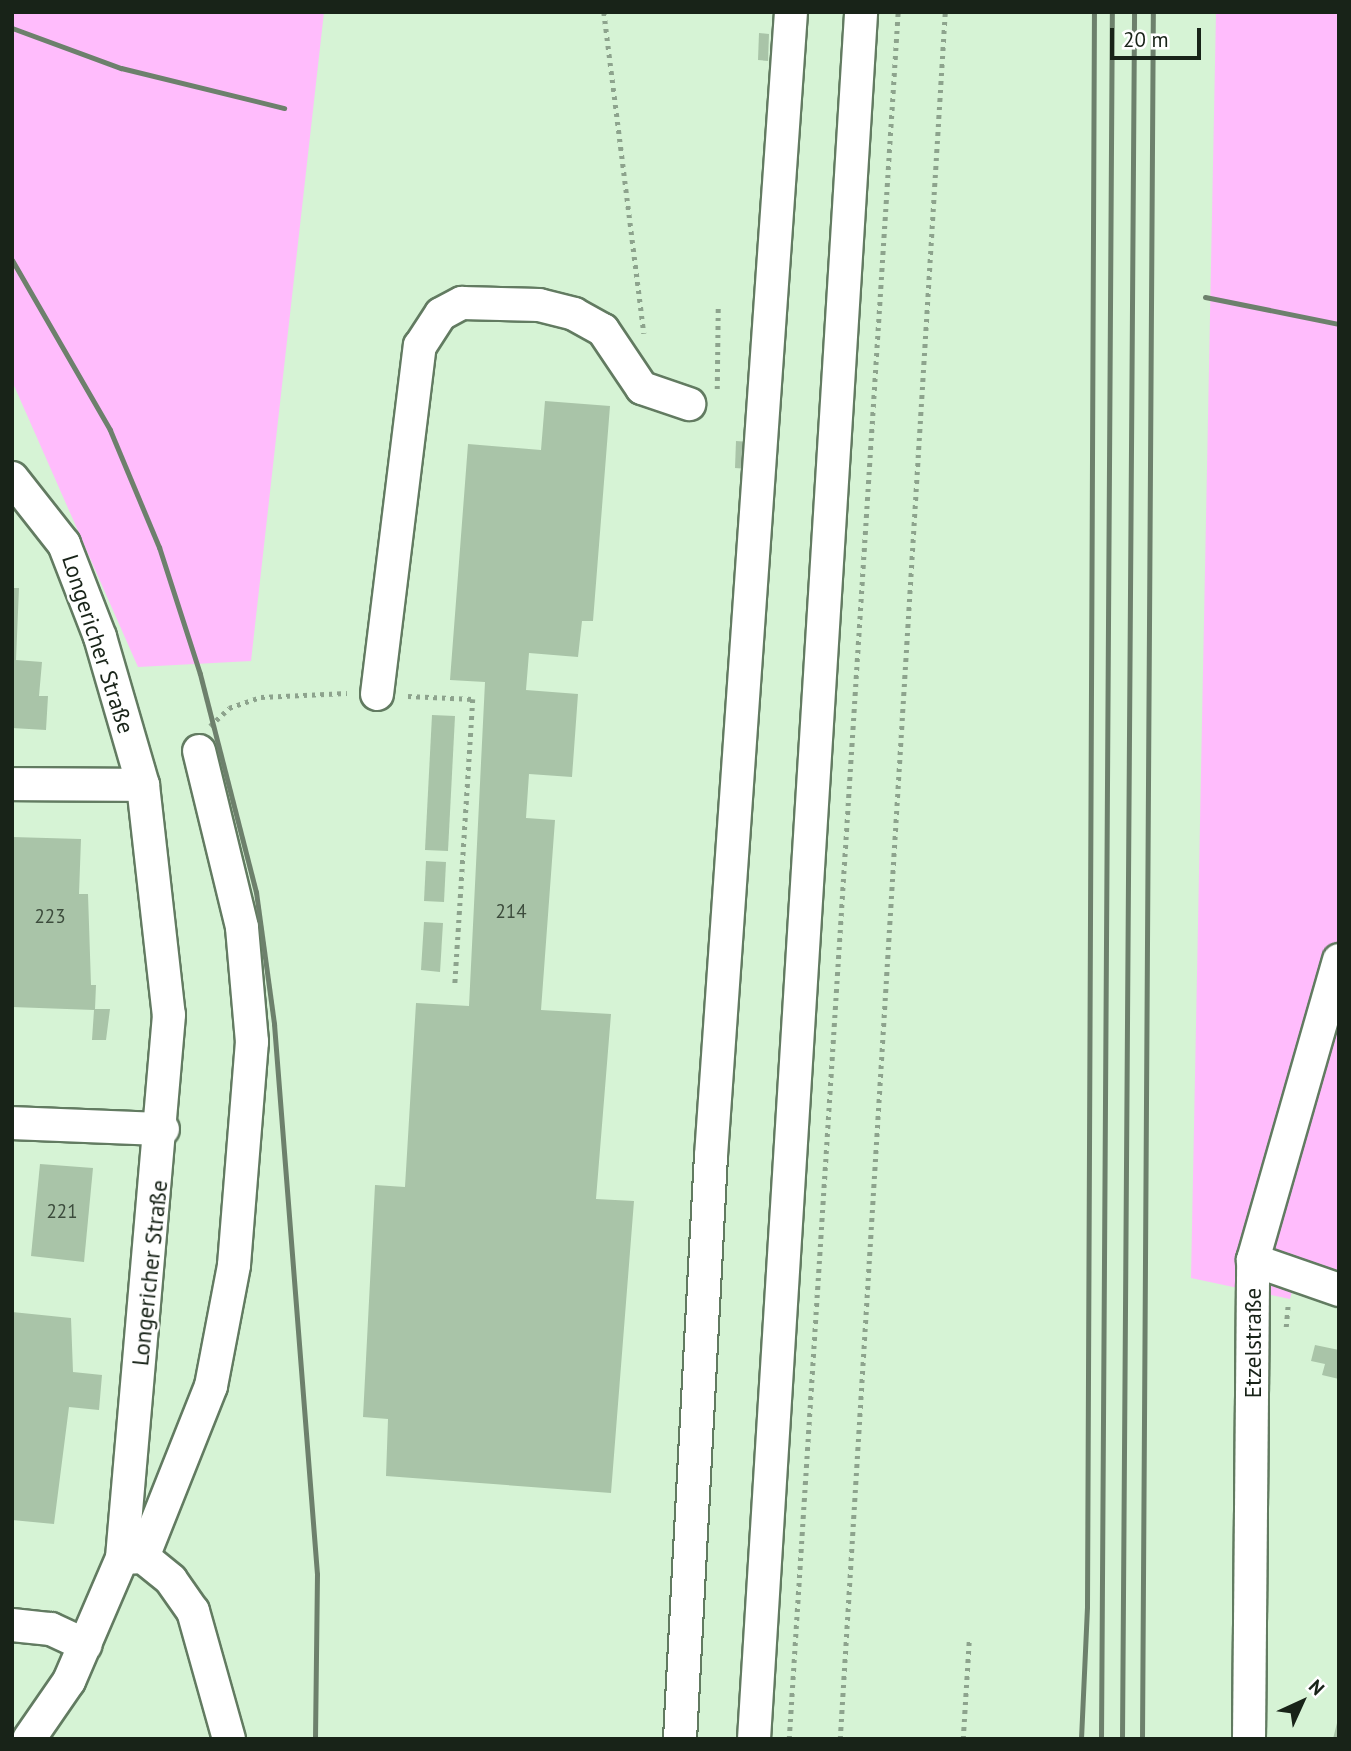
<!DOCTYPE html>
<meta charset="utf-8">
<style>
body{margin:0}
#map{position:relative;width:1351px;height:1751px;overflow:hidden;background:#d6f3d5;font-family:"PT Sans",sans-serif}
div>[style]{position:absolute}
[style*='--x']{left:calc(var(--x)*1px);top:calc(var(--y)*1px);width:calc(var(--w)*1px);rotate:calc(var(--a)*1deg)}
.green>*{inset:0;background:#ffbcfc}
.building>*{inset:0;background:#a9c4a8}
.path>*{height:4.5px;margin-top:-2.25px;transform-origin:0;background:repeating-linear-gradient(90deg,#8da38d 0 3.5px,transparent 0 8.5px)}
.roads{filter:drop-shadow(2px 0 #627b61) drop-shadow(-2px 0 #627b61) drop-shadow(0 2px #627b61) drop-shadow(0 -2px #627b61)}
.minor>*{height:32px;margin:-16px;padding:0 16px;transform-origin:16px;border-radius:16px;background:#fff}
.rail>*{height:5px;margin:-2.5px;padding:0 2.5px;transform-origin:2.5px;border-radius:2.5px;background:#6d806c}
span{translate:-50% -50%;white-space:nowrap;text-align:center;line-height:1.15;-webkit-text-stroke:5px #fff;paint-order:stroke}
.number-label{font-size:19px;color:#3c4b3c}
.number-label span{-webkit-text-stroke-width:0}
.street-label{font-size:23px;color:#182318}
.frame{position:absolute;inset:0;border:14px solid #182318;pointer-events:none}
.north{position:absolute;left:1267px;top:1667px;width:70px;height:70px;-webkit-text-stroke:5px #fff;paint-order:stroke;rotate:45deg;font-size:19px;font-weight:700;line-height:28px;text-align:center;color:#182318}
.north::after{content:'';display:block;margin:auto;width:24px;height:32px;background:#182318;clip-path:polygon(50% 0,100% 100%,50% 72%,0 100%)}
.scale{position:absolute;left:1110px;top:28px;width:91px;height:32px;box-sizing:border-box;border:4px solid #182318;border-top:0;padding-left:9px;font-size:21px;line-height:24px;white-space:nowrap;color:#182318;-webkit-text-stroke:5px #fff;paint-order:stroke}
</style>
<div id="map">
<div class="green">
<i style="clip-path:polygon(12px 12px,324px 12px,251px 661px,138px 667px,12px 381px)"></i>
<i style="clip-path:polygon(1216px 12px,1339px 12px,1339px 1289px,1296px 1278px,1290px 1299px,1191px 1278px)"></i>
</div>
<div class="building">
<i style="clip-path:polygon(759px 33px,769px 34px,768px 61px,758px 60px)"></i>
<i style="clip-path:polygon(545px 401px,610px 406px,593px 621px,582px 621px,578px 657px,529px 653px,526px 690px,578px 694px,572px 777px,529px 774px,526px 818px,555px 820px,541px 1010px,611px 1014px,596px 1199px,634px 1201px,611px 1493px,386px 1476px,388px 1419px,363px 1417px,375px 1185px,405px 1187px,416px 1003px,469px 1006px,485px 682px,450px 680px,468px 444px,541px 450px)"></i>
<i style="clip-path:polygon(736px 441px,750px 442px,748px 469px,735px 468px)"></i>
<i style="clip-path:polygon(12px 588px,19px 588px,16px 660px,42px 662px,39px 696px,48px 696px,46px 730px,12px 728px)"></i>
<i style="clip-path:polygon(432px 715px,455px 716px,448px 851px,425px 850px)"></i>
<i style="clip-path:polygon(12px 837px,81px 839px,79px 894px,88px 894px,91px 985px,96px 985px,95px 1009px,110px 1009px,106px 1040px,92px 1040px,94px 1010px,12px 1007px)"></i>
<i style="clip-path:polygon(426px 861px,446px 862px,444px 902px,424px 901px)"></i>
<i style="clip-path:polygon(424px 922px,443px 923px,440px 972px,421px 970px)"></i>
<i style="clip-path:polygon(40px 1164px,93px 1168px,84px 1262px,31px 1256px)"></i>
<i style="clip-path:polygon(12px 1312px,71px 1318px,73px 1372px,102px 1375px,99px 1410px,69px 1407px,54px 1524px,12px 1520px)"></i>
<i style="clip-path:polygon(1315px 1345px,1339px 1350px,1339px 1379px,1322px 1375px,1325px 1364px,1311px 1361px)"></i>
<i style="clip-path:polygon(1338px 1719px,1339px 1739px,1333px 1739px)"></i>
</div>
<div class="path">
<i style="--x:604;--y:12;--w:324;--a:82.9"></i>
<i style="--x:717;--y:389;--w:83;--a:-89.3"></i>
<i style="--x:408;--y:696;--w:65;--a:2.6"></i>
<i style="--x:473;--y:699;--w:288;--a:93.6"></i>
<i style="--x:210;--y:726;--w:26;--a:-43"></i>
<i style="--x:229;--y:708;--w:34;--a:-19"></i>
<i style="--x:261;--y:697;--w:86;--a:-2.7"></i>
<i style="--x:1286;--y:1327;--w:23;--a:-85"></i>
<i style="--x:789;--y:1739;--w:1730;--a:-86.39"></i>
<i style="--x:840;--y:1739;--w:1730;--a:-86.52"></i>
<i style="--x:963;--y:1739;--w:99;--a:-86.5"></i>
</div>
<div class="roads">
<div class="minor">
<i style="--x:12;--y:478;--w:84;--a:51.8"></i>
<i style="--x:64;--y:544;--w:100;--a:68.8"></i>
<i style="--x:100;--y:637;--w:154;--a:73.8"></i>
<i style="--x:143;--y:785;--w:231;--a:83.6"></i>
<i style="--x:169;--y:1015;--w:545;--a:94.95"></i>
<i style="--x:122;--y:1558;--w:134;--a:113.3"></i>
<i style="--x:69;--y:1681;--w:70;--a:124.6"></i>
<i style="--x:377;--y:694;--w:351;--a:-83"></i>
<i style="--x:420;--y:346;--w:38;--a:-57"></i>
<i style="--x:441;--y:314;--w:24;--a:-28"></i>
<i style="--x:462;--y:303;--w:77;--a:1.5"></i>
<i style="--x:539;--y:305;--w:36;--a:14"></i>
<i style="--x:574;--y:314;--w:33;--a:29"></i>
<i style="--x:603;--y:330;--w:70;--a:56.1"></i>
<i style="--x:642;--y:388;--w:50;--a:18.8"></i>
<i style="--x:12;--y:784;--w:131;--a:0.4"></i>
<i style="--x:12;--y:1123;--w:151;--a:2.3"></i>
<i style="--x:1253;--y:1260;--w:91;--a:19.2"></i>
<i style="--x:143;--y:1557;--w:184;--a:-68.3"></i>
<i style="--x:211;--y:1386;--w:123;--a:-79.2"></i>
<i style="--x:234;--y:1265;--w:224;--a:-85.4"></i>
<i style="--x:252;--y:1042;--w:115;--a:-95"></i>
<i style="--x:242;--y:927;--w:181;--a:-103.7"></i>
<i style="--x:123;--y:1558;--w:20;--a:-3"></i>
<i style="--x:143;--y:1557;--w:36;--a:39"></i>
<i style="--x:171;--y:1580;--w:38;--a:55"></i>
<i style="--x:193;--y:1611;--w:133;--a:74.3"></i>
<i style="--x:12;--y:1625;--w:39;--a:6"></i>
<i style="--x:51;--y:1629;--w:38;--a:25"></i>
<i style="--x:680;--y:1739;--w:584;--a:-86.96"></i>
<i style="--x:711;--y:1156;--w:1147;--a:-86"></i>
<i style="--x:754;--y:1739;--w:1730;--a:-86.45"></i>
<i style="--x:1249;--y:1739;--w:479;--a:-89.5"></i>
<i style="--x:1253;--y:1260;--w:312;--a:-74"></i>
</div>
</div>
<div class="rail">
<i style="--x:12;--y:28;--w:116;--a:20.2"></i>
<i style="--x:121;--y:68;--w:168;--a:13.8"></i>
<i style="--x:12;--y:260;--w:196;--a:60"></i>
<i style="--x:110;--y:430;--w:127;--a:67.3"></i>
<i style="--x:159;--y:547;--w:133;--a:72.1"></i>
<i style="--x:200;--y:674;--w:225;--a:75.6"></i>
<i style="--x:256;--y:892;--w:133;--a:82.2"></i>
<i style="--x:274;--y:1024;--w:552;--a:85.53"></i>
<i style="--x:317;--y:1574;--w:165;--a:90.7"></i>
<i style="--x:1205;--y:297;--w:137;--a:11.4"></i>
<i style="--x:1081;--y:1739;--w:132;--a:-87.4"></i>
<i style="--x:1087;--y:1607;--w:1595;--a:-89.75"></i>
<i style="--x:1101;--y:1739;--w:1727;--a:-89.64"></i>
<i style="--x:1122;--y:1739;--w:1727;--a:-89.6"></i>
<i style="--x:1142;--y:1739;--w:1727;--a:-89.64"></i>
</div>
<div class="number-label">
<span style="left:511px;top:912px">214</span>
<span style="left:50px;top:917px">223</span>
<span style="left:62px;top:1212px">221</span>
</div>
<div class="street-label">
<span style="left:98px;top:644px;rotate:72deg">Longericher Straße</span>
<span style="left:150px;top:1273px;rotate:-84deg">Longericher Straße</span>
<span style="left:1253px;top:1343px;rotate:-90deg">Etzelstraße</span>
</div>
<div class="frame"></div>
<div class="north">N</div>
<div class="scale">20 m</div>
</div>
